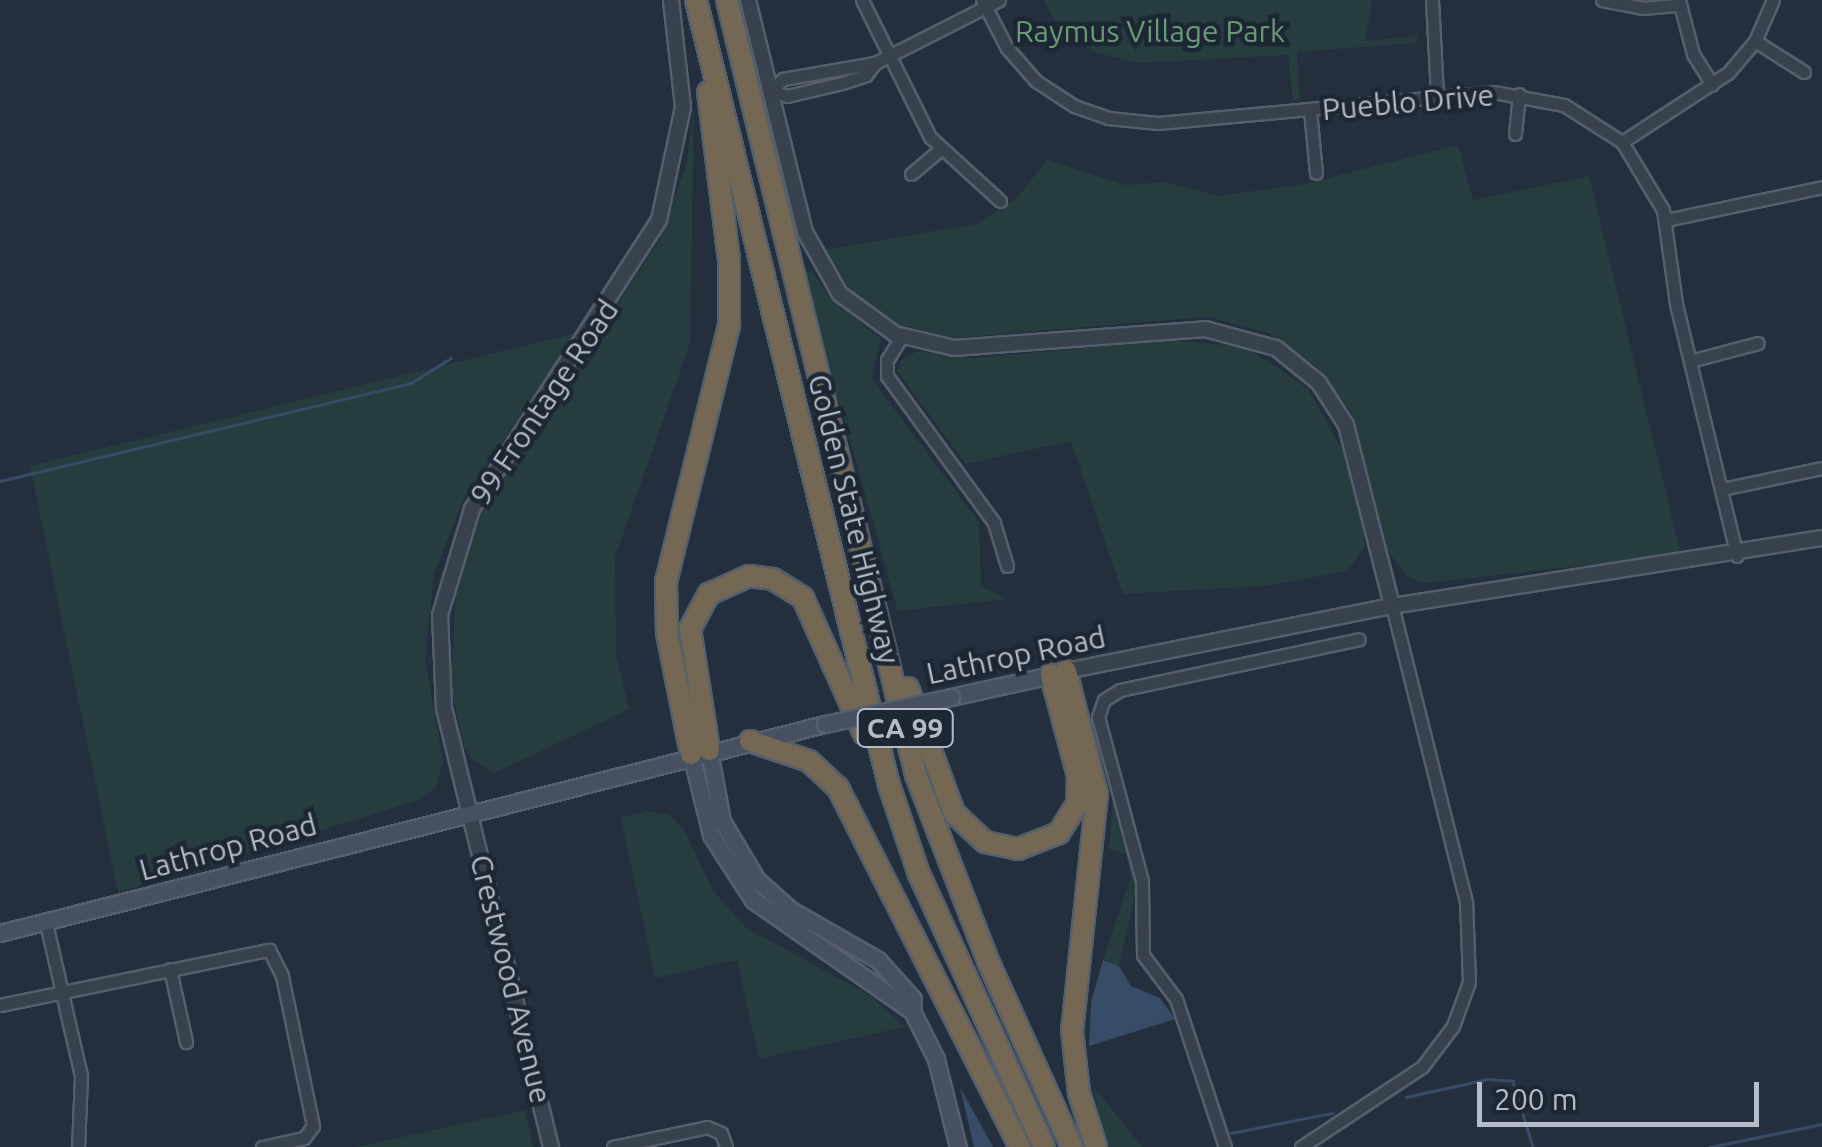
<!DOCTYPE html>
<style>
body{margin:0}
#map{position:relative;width:1822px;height:1147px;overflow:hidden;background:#242f3e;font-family:Ubuntu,sans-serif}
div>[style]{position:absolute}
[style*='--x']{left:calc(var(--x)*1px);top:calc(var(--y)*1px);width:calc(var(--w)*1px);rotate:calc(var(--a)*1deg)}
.green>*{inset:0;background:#263c3f}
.water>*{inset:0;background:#394c67}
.stream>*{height:2.5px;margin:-1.25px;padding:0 1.25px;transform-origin:1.25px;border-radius:1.25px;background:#394c67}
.roads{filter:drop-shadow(2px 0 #565f6c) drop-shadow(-2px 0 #565f6c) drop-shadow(0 2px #565f6c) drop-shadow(0 -2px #565f6c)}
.minor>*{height:11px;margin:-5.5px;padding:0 5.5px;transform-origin:5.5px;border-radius:5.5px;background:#38414e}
.tertiary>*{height:14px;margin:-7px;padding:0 7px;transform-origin:7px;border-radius:7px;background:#38414e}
.secondary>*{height:15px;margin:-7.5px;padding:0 7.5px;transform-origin:7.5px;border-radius:7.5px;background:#465061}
.motorway>*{height:20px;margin:-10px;padding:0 10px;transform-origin:10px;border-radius:10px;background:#746855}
.bridges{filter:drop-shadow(2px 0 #565f6c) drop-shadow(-2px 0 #565f6c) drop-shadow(0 2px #565f6c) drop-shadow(0 -2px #565f6c)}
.secondary-bridge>*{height:15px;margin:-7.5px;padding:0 7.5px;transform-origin:7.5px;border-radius:7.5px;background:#465061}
span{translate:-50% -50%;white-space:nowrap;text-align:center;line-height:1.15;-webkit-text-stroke:9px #1d2633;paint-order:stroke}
.shield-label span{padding:2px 8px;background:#1d2633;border:2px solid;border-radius:8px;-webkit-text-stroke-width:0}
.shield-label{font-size:28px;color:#b4bcc9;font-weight:700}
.park-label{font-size:30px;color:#6b9a76}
.street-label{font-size:30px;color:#b4bcc9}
.scale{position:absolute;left:1477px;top:1082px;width:282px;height:45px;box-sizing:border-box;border:5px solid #b4bcc9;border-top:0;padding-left:12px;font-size:30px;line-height:35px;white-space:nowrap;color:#b4bcc9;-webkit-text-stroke:8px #1d2633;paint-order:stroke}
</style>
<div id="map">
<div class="green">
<i style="clip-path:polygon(1044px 0,1372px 0,1365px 41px,1417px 36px,1417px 43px,1297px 52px,1300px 100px,1293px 101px,1288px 55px,1139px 63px,1093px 52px,1055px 21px)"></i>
<i style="clip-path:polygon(694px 106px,690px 343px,615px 557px,616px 655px,629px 709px,495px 773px,473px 760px,464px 746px,451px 687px,456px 581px,477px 521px,500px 481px,657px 244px,686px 166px)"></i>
<i style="clip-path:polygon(1458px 145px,1473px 200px,1589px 176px,1681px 555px,1424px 583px,1407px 576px,1389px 553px,1352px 413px,1316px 366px,1269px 333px,1207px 317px,954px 338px,901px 325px,875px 310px,854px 295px,822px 250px,976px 224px,1017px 198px,1047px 160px,1125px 185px,1166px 182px,1218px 196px,1305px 184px)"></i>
<i style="clip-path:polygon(811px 271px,832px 299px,881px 339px,871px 378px,979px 522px,981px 586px,1008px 599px,898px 611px,803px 273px)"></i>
<i style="clip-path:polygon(576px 333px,464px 498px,434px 574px,425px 659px,443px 761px,436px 788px,416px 801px,118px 892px,30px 466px)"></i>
<i style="clip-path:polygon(1171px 340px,1246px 347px,1308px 389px,1346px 457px,1364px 535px,1365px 547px,1347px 571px,1264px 586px,1123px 594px,1071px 441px,966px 464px,897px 371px,903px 358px,918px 351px,974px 358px)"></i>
<i style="clip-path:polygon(1113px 798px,1136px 890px,1119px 966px,1103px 960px,1131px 877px,1126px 854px,1109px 849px)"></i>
<i style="clip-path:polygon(648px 811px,670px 815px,684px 829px,712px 889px,745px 927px,871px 996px,905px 1027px,759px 1059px,737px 960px,655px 978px,621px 818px)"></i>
<i style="clip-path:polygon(1093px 1086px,1142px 1147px,1106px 1147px)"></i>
<i style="clip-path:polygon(525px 1110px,533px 1147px,357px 1147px)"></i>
</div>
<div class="water">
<i style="clip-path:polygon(1103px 960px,1119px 966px,1131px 986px,1160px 998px,1175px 1019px,1089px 1046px,1091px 1002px)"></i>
<i style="clip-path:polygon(960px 1087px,993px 1147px,974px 1147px)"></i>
</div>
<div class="stream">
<i style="--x:0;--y:481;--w:423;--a:-13.4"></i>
<i style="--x:411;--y:383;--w:47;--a:-32"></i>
<i style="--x:1406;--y:1097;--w:83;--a:-12.5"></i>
<i style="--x:1487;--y:1079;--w:26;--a:4"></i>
<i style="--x:1513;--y:1081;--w:69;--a:73.1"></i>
<i style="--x:1231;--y:1133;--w:103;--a:-11.2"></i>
<i style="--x:1710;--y:1147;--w:114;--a:-11.6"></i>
</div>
<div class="roads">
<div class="minor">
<i style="--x:862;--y:0;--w:153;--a:63.6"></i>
<i style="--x:930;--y:137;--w:95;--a:42.4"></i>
<i style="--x:982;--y:0;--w:54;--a:62.5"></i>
<i style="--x:1007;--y:48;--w:44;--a:48.7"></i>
<i style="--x:1036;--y:81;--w:45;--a:33.3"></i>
<i style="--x:1074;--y:106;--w:36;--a:19"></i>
<i style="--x:1108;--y:118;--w:50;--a:5.7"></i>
<i style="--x:1158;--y:123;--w:336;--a:-5.3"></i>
<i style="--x:1493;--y:92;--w:72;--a:10.4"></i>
<i style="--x:1564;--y:105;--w:69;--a:32.5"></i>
<i style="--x:1622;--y:142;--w:79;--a:58.9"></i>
<i style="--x:1663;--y:210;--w:95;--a:82.1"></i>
<i style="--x:1676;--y:304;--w:259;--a:76.4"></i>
<i style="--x:1432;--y:0;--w:96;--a:87"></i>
<i style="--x:1602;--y:0;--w:42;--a:11"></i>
<i style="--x:1643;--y:8;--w:37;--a:-5"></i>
<i style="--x:1679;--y:0;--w:56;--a:75.5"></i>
<i style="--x:1693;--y:54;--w:36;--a:58"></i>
<i style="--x:1755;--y:41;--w:58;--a:32.3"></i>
<i style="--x:770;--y:91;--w:18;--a:-43"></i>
<i style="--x:783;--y:79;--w:93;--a:-9.9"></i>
<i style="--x:875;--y:63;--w:139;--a:-26.9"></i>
<i style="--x:770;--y:91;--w:18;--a:16"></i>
<i style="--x:787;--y:96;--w:57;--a:-13.3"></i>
<i style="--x:842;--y:83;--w:25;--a:-18"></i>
<i style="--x:866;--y:75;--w:15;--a:-53"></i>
<i style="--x:1310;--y:110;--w:63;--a:84.6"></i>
<i style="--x:1515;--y:134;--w:40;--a:-84.3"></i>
<i style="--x:1622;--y:142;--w:126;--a:-33.1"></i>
<i style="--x:1728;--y:73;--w:42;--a:-49.8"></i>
<i style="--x:1755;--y:41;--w:45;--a:-66.3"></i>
<i style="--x:911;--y:174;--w:38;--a:-40"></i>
<i style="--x:1666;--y:220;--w:159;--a:-11.9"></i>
<i style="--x:902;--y:336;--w:28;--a:122"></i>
<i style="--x:887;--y:360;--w:16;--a:90"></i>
<i style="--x:887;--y:376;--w:182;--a:53.9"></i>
<i style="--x:994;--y:523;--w:45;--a:73.2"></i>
<i style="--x:1690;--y:361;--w:70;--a:-14.8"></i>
<i style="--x:1722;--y:489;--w:102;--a:-11.9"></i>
<i style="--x:46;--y:923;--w:157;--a:77.1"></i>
<i style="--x:81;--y:1076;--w:71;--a:92.4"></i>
<i style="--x:170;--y:969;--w:75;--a:77.6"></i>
<i style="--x:0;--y:1005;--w:275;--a:-11.6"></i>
<i style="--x:269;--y:950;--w:29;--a:63"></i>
<i style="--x:282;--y:976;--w:153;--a:78.3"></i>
<i style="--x:313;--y:1126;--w:15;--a:127"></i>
<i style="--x:304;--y:1138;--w:43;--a:167.9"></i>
<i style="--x:613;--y:1147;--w:96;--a:-12"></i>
<i style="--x:707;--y:1127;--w:15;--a:23"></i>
<i style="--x:721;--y:1133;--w:15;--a:70"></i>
<i style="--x:1225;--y:1147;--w:156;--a:-108.3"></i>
<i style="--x:1176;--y:999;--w:55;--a:-126.9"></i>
<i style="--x:1143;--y:955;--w:74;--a:-90.8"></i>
<i style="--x:1142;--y:881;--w:170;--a:-105"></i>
<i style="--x:1098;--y:717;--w:18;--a:-71"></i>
<i style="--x:1104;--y:700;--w:19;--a:-32"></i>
<i style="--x:1120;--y:690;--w:244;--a:-12"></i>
<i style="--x:1301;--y:1147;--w:145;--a:-33.5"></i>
<i style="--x:1422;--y:1067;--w:51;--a:-52.9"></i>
<i style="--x:1453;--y:1026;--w:47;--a:-70"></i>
<i style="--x:1469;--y:982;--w:80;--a:-92.1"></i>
<i style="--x:1466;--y:902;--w:305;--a:-104"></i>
</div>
<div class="tertiary">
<i style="--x:748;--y:0;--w:239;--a:76.2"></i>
<i style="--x:805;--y:232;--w:71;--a:60.6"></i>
<i style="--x:840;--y:294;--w:68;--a:36"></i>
<i style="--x:895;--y:334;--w:61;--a:13.3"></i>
<i style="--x:954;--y:348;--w:252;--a:-4.3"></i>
<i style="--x:1205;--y:329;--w:73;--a:15"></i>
<i style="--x:1276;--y:348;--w:55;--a:39.1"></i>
<i style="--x:1319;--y:383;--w:50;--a:57.3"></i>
<i style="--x:1346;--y:425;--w:187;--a:75.7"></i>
<i style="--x:1066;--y:671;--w:332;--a:-11.3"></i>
<i style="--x:1392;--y:606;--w:435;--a:-9"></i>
<i style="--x:551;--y:1147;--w:451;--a:-103.7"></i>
<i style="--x:444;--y:709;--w:94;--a:-92.4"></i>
<i style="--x:440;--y:615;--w:111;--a:-73.2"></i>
<i style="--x:472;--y:509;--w:344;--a:-57.1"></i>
<i style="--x:659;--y:220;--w:116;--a:-78"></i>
<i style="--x:683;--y:107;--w:108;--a:-96.4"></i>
</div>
<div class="secondary">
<i style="--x:951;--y:697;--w:112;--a:-12.4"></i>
<i style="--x:709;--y:750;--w:72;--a:79.6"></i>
<i style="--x:722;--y:821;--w:69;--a:59.3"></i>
<i style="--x:757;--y:880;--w:45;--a:41.4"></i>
<i style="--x:791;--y:910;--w:100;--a:29.9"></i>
<i style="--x:878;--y:960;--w:52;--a:48.1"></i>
<i style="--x:913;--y:999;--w:12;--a:95"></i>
<i style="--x:912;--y:1011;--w:54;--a:63.4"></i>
<i style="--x:936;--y:1059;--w:91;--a:76"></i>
<i style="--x:691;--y:754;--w:83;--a:76.1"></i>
<i style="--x:711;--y:835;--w:77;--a:57.1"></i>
<i style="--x:753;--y:900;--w:194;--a:34.9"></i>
<i style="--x:0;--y:933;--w:851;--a:-14.22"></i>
</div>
<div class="motorway">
<i style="--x:696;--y:0;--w:808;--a:76.19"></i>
<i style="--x:889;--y:785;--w:94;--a:71.4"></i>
<i style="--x:919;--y:874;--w:300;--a:65.4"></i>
<i style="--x:727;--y:0;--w:798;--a:76.29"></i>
<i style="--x:916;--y:775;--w:199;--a:68.8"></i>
<i style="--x:988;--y:961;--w:204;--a:65.7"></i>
<i style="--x:1066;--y:671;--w:127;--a:75.9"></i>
<i style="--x:1097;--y:794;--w:237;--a:96"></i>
<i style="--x:1072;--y:1030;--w:63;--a:83.7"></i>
<i style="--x:1079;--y:1093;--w:57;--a:72.5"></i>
<i style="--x:908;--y:688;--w:133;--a:69.8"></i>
<i style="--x:954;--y:813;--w:42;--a:43.1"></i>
<i style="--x:985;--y:842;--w:34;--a:12"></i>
<i style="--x:1018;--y:849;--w:44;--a:-21.3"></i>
<i style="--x:1059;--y:833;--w:34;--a:-58"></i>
<i style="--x:1077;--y:804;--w:28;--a:-88"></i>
<i style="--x:1078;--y:776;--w:105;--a:-105"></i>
<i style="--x:750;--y:741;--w:62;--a:18.7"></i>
<i style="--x:809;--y:761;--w:40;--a:43"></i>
<i style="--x:838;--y:788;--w:402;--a:63.1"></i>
<i style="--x:709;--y:750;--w:122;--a:-98.9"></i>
<i style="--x:690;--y:629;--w:40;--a:-62"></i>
<i style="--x:709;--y:594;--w:44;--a:-24.2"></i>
<i style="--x:749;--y:576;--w:24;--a:7"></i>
<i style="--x:773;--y:579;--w:36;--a:32"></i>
<i style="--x:803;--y:598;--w:149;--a:65.8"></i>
<i style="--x:691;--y:754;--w:123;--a:-101.2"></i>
<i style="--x:667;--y:633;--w:51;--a:-91.1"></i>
<i style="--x:666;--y:582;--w:265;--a:-76.2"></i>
<i style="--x:729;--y:325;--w:65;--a:-90"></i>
<i style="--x:729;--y:260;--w:169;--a:-97.1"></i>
</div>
</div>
<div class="bridges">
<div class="secondary-bridge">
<i style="--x:825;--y:724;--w:129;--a:-12.1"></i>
</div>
</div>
<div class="shield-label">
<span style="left:905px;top:728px">CA 99</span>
</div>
<div class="park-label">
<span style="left:1150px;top:31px">Raymus Village Park</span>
</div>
<div class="street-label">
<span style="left:1408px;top:102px;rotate:-5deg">Pueblo Drive</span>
<span style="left:544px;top:402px;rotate:-56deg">99 Frontage Road</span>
<span style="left:854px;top:519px;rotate:76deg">Golden State Highway</span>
<span style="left:1016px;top:655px;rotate:-12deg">Lathrop Road</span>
<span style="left:228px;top:847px;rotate:-15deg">Lathrop Road</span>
<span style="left:511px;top:979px;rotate:76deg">Crestwood Avenue</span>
</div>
<div class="scale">200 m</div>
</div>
